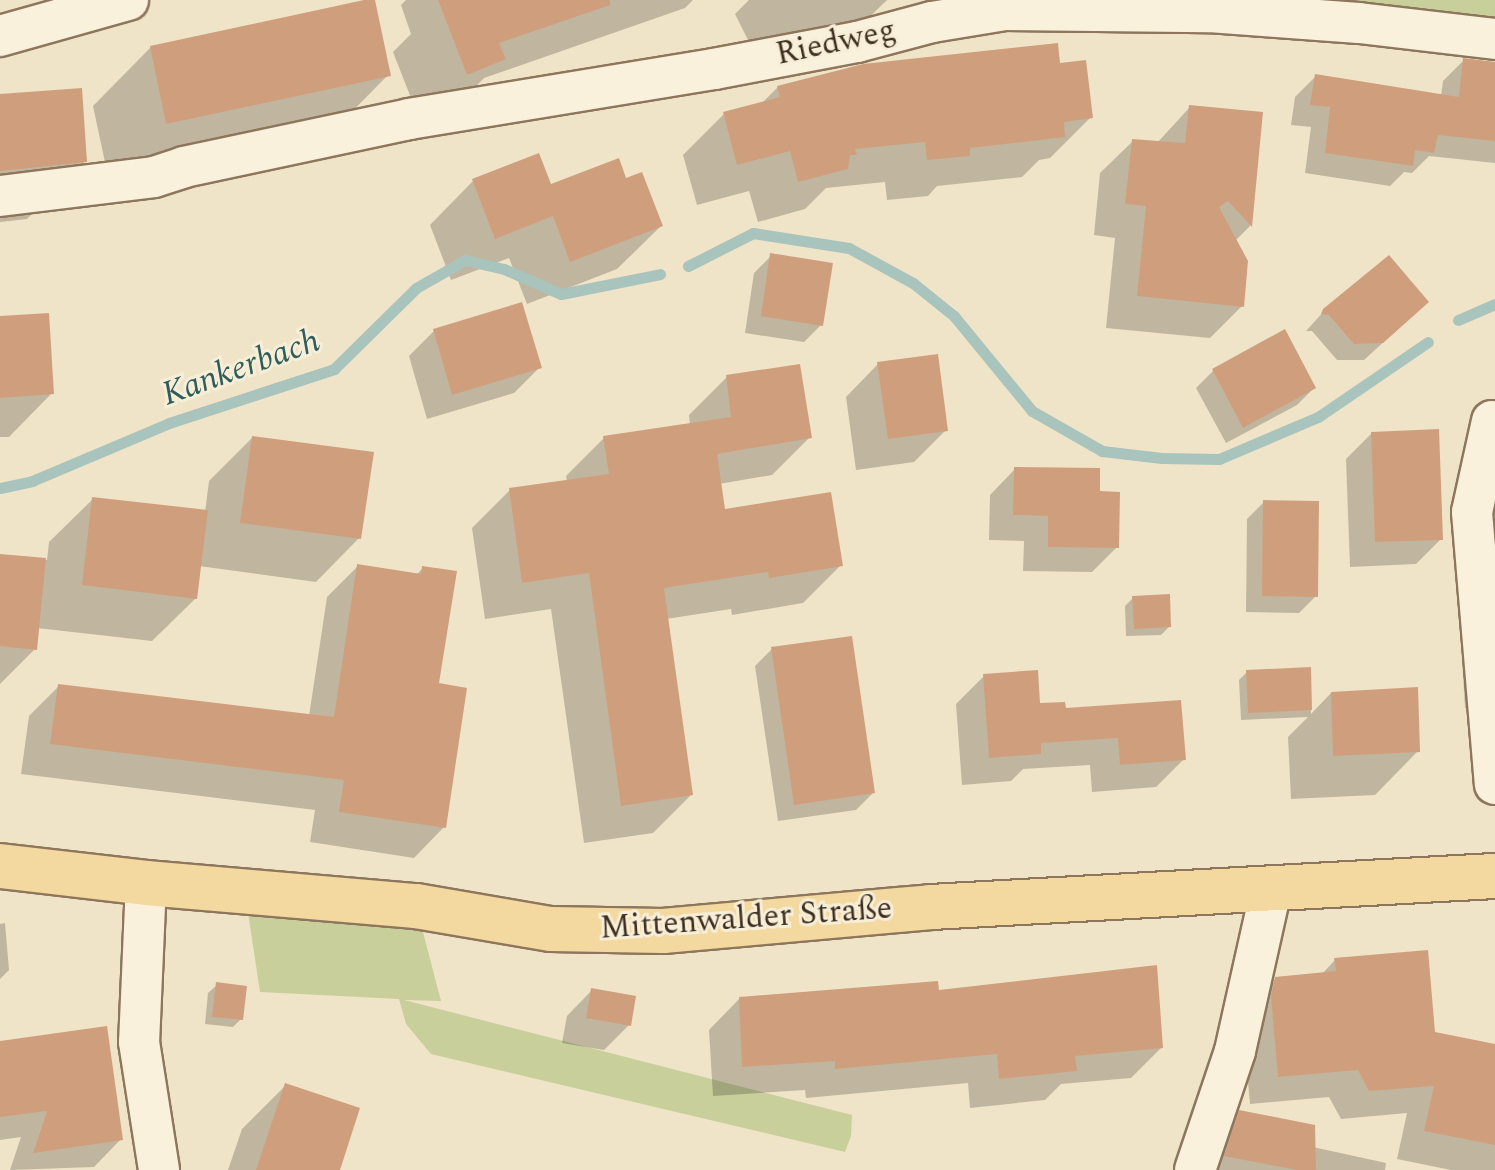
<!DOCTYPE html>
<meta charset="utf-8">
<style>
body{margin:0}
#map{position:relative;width:1495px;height:1170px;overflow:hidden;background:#f0e4c8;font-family:Spectral,serif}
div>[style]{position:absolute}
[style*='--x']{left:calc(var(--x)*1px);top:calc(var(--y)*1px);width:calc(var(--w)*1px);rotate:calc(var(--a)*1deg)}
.green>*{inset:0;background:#c9cf9b}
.shadow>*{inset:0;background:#0003}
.stream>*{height:11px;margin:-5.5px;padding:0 5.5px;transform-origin:5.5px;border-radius:5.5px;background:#a9c4bc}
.building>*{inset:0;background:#cf9f7d}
.roads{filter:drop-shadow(2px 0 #8d765c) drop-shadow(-2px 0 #8d765c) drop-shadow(0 2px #8d765c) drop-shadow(0 -2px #8d765c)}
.minor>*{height:40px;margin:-20px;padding:0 20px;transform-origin:20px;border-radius:20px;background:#faf1dc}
.primary>*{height:44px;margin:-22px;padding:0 22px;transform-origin:22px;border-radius:22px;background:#f3d9a0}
span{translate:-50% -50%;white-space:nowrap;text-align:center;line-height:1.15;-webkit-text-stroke:6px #f7eed8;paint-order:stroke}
.street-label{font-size:32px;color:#3d2e20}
.water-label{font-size:34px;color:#2f5d5a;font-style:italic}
</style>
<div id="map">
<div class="green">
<i style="clip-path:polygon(1169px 0,1495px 0,1495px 24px)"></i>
<i style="clip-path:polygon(245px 893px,418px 913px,441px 1001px,404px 1000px,852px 1115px,851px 1136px,845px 1152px,431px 1054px,406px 1024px,399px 999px,260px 992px)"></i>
</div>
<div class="shadow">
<i style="clip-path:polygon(406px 0,693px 0,685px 8px,484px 78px,457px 106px,420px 121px,393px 52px,411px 34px,401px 5px)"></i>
<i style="clip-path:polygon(749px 0,887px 0,849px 37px,762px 68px,735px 14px)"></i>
<i style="clip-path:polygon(151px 47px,388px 75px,330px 134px,109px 181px,93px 106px)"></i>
<i style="clip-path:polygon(1464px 60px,1495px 62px,1495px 163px,1429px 156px,1412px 173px,1404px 172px,1390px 186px,1305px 173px,1311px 127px,1291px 125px,1295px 97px,1316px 76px,1441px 96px,1443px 81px)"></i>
<i style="clip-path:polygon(1059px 65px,1090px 118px,1050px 158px,1039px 160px,1022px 177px,937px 186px,928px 196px,887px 200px,885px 182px,826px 188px,805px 209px,758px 222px,749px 191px,697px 205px,683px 155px,724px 114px,761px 104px,778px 87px)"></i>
<i style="clip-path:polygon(0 96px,85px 161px,27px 219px,0 222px)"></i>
<i style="clip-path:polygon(1190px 107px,1261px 113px,1250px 226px,1235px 241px,1242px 306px,1210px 338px,1106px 328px,1115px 238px,1094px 235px,1100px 173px,1133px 141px,1157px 143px)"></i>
<i style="clip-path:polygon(625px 180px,661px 226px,617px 269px,527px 304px,509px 258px,451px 280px,430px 225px,473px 181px,550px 187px)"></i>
<i style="clip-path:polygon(771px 256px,821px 325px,804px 342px,745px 333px,754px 273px)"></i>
<i style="clip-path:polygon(1325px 310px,1410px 318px,1364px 360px,1337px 360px,1312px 331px,1306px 331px)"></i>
<i style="clip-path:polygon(0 318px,52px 393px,9px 437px,0 437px)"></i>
<i style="clip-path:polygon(434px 331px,539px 368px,514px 393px,427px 419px,409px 356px)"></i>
<i style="clip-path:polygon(1284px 332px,1314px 388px,1297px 405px,1226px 443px,1196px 388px,1213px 371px)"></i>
<i style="clip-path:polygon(878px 364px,946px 430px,914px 462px,856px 470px,846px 397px)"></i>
<i style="clip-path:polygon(727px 377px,810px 437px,772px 475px,719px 484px,723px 511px,841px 565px,803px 603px,732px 615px,731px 609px,666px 619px,691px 795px,653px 833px,584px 843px,551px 609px,485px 619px,472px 528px,510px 490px,567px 482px,566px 476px,604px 438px,690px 425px,689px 415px)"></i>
<i style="clip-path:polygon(1371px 434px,1441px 539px,1416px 564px,1350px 567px,1346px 459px)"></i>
<i style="clip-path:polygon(252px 438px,359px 538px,316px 582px,199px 566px,196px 598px,152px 641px,37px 628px,35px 649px,0 684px,0 556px,47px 560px,49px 542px,93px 499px,205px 512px,209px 481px)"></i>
<i style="clip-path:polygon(1015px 469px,1098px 493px,1117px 547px,1092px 572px,1023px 571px,1024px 541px,989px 540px,990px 495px)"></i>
<i style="clip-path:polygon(1264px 502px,1316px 596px,1299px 613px,1246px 612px,1247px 519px)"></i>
<i style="clip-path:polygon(358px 566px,416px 575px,423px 568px,437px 685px,444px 827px,414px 858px,310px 842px,315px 810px,21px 774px,29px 716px,59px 686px,309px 716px,327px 597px)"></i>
<i style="clip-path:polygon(1133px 598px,1169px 627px,1161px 635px,1126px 636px,1125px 606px)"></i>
<i style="clip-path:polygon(1477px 642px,1484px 706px,1465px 708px,1462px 657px)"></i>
<i style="clip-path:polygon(772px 649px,873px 793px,856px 810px,778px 821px,755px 666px)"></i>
<i style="clip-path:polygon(1309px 669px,1311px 714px,1331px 693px,1418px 751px,1375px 795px,1291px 799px,1288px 737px,1308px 717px,1241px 720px,1239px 680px,1247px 672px)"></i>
<i style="clip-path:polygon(984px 676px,1038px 706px,1064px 710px,1184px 759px,1156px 787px,1092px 792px,1090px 765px,1023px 769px,1011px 781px,962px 785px,956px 704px)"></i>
<i style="clip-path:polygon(5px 923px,9px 970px,0 979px,0 924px)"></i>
<i style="clip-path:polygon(1335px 960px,1433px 1033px,1495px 1046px,1495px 1170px,1451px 1170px,1397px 1159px,1407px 1113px,1341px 1119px,1329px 1097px,1250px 1104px,1243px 1027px,1247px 1007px,1276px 979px,1321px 975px)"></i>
<i style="clip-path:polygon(217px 985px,241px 1019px,233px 1027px,205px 1024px,208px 993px)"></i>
<i style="clip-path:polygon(592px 990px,629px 1025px,604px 1050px,562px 1043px,567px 1016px)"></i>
<i style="clip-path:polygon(739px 999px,1161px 1048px,1131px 1078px,1061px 1084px,1045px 1100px,970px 1108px,968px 1083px,806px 1098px,805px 1090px,713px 1096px,709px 1030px)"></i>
<i style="clip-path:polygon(0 1043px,121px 1139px,94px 1167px,10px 1170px,21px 1137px,0 1140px)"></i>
<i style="clip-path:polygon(285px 1086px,337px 1170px,228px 1170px,242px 1129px)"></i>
<i style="clip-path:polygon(1240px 1112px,1313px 1147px,1386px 1163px,1385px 1170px,1204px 1170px,1215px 1137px)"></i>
</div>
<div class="stream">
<i style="--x:688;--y:266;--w:73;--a:-26.9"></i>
<i style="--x:753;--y:233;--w:97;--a:8.9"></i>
<i style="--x:849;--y:248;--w:73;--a:28.7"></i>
<i style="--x:913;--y:283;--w:53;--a:38.8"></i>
<i style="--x:954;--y:316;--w:123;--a:50.6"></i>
<i style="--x:1032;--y:411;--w:81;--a:29.7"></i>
<i style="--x:1102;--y:451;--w:60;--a:6.7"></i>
<i style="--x:1162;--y:458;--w:57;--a:1"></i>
<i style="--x:1219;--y:459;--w:108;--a:-23"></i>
<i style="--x:1318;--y:417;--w:133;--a:-34.3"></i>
<i style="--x:1458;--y:320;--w:40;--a:-23.4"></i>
<i style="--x:0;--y:488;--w:33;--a:-12"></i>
<i style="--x:32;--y:481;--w:149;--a:-22.9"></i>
<i style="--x:169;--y:423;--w:174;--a:-18.1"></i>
<i style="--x:334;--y:369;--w:115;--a:-44.6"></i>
<i style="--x:416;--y:288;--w:56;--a:-29.7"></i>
<i style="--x:465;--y:260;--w:40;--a:13"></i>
<i style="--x:504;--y:269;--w:62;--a:23.7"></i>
<i style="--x:561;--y:294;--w:101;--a:-11.4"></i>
</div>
<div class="building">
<i style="clip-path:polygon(364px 0,375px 0,391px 76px,166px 124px,150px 46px)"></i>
<i style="clip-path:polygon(438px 0,610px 0,610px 5px,499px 43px,506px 59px,467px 75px)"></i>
<i style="clip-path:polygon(1058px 43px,1060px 63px,1086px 60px,1093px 118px,1064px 122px,1065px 137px,970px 148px,970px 156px,927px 160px,925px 142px,855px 149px,857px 155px,850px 155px,848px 169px,798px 182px,790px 151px,737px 165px,723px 112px,780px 97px,777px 86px,863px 64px)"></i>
<i style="clip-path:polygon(1463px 58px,1495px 62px,1495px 141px,1438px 135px,1434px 153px,1415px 150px,1413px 166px,1325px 153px,1330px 107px,1310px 105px,1315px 74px,1459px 97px)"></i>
<i style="clip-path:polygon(82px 88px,87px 162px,0 171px,0 94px)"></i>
<i style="clip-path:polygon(1189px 105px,1263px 112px,1252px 227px,1228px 201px,1219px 207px,1248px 261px,1244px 307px,1137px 296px,1146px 206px,1125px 204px,1132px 139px,1185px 143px)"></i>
<i style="clip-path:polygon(539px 153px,551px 184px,619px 158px,626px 178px,642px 172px,663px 226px,570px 262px,553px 216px,495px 239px,472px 179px)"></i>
<i style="clip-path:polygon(770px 253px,833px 263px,823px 326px,761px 316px)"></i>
<i style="clip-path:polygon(1389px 255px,1429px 302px,1383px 343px,1354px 344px,1329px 315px,1321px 314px,1323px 309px)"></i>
<i style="clip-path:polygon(522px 302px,542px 368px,452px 395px,433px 329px)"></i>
<i style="clip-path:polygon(49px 313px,54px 394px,0 398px,0 316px)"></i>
<i style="clip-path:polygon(1285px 329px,1316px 388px,1243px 428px,1212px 369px)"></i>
<i style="clip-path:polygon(938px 354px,948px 431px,888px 439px,877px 362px)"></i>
<i style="clip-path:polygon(800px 364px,812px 438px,717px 454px,725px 509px,831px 492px,843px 566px,769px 578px,768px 572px,664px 588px,693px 795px,621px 806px,589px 573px,522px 583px,509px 488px,609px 474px,603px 436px,731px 417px,726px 375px)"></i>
<i style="clip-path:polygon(1439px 429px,1443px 540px,1375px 542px,1371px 432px)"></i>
<i style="clip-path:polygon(252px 436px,374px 452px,361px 539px,240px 523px)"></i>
<i style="clip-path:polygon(1014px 467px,1100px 468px,1100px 491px,1120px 492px,1119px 548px,1048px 547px,1048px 516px,1013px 515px)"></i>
<i style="clip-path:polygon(92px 497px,208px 510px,197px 599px,82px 585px)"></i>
<i style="clip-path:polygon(1263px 500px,1319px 501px,1318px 597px,1262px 596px)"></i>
<i style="clip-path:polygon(0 554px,46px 558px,37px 650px,0 646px)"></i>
<i style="clip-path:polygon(357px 564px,421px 574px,422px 566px,457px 571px,439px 683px,467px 688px,446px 828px,339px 812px,344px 780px,50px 744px,58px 684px,334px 717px)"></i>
<i style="clip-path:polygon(1170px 594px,1171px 627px,1134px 629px,1132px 596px)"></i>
<i style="clip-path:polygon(852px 636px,875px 793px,794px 805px,771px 647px)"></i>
<i style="clip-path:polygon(1311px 667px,1312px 710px,1248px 713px,1246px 670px)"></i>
<i style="clip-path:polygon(1038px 670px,1040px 703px,1065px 702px,1066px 708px,1181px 700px,1186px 760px,1120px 765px,1118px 738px,1041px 743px,1041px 754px,989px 758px,983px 674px)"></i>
<i style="clip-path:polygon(1418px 687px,1420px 752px,1333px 756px,1331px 692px)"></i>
<i style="clip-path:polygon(1428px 950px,1435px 1032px,1495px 1044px,1495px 1145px,1424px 1131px,1434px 1086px,1369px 1091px,1358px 1070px,1278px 1077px,1271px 997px,1275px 977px,1336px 971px,1334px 958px)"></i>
<i style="clip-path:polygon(1157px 965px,1163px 1048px,1075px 1056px,1077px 1071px,999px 1079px,997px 1054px,835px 1069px,835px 1061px,742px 1067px,739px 997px,938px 981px,939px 990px)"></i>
<i style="clip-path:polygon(216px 982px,247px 986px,243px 1020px,212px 1017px)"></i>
<i style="clip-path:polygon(591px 988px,636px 996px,631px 1026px,586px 1018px)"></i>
<i style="clip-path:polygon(107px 1026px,123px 1140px,33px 1153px,47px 1111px,0 1117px,0 1041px)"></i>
<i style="clip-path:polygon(285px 1083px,360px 1108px,340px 1170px,256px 1170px)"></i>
<i style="clip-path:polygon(1239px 1110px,1315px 1125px,1316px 1170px,1297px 1170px,1224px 1156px)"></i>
</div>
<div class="roads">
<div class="minor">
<i style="--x:0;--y:36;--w:133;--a:-15.7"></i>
<i style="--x:0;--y:196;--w:155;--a:-7"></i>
<i style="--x:154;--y:177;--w:32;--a:-18"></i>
<i style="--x:184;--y:167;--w:230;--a:-12"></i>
<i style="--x:409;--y:119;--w:309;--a:-9.3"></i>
<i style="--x:714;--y:69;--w:146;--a:-10.7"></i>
<i style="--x:857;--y:42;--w:78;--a:-14.9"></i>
<i style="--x:932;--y:22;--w:74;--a:-9.3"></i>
<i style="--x:1005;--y:10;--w:204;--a:0.6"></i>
<i style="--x:1209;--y:12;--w:150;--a:4.2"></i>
<i style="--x:1359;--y:23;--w:137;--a:6.7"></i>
<i style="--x:1492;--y:421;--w:93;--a:102.4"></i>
<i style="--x:1472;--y:512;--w:273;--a:85.2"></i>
<i style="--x:146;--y:883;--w:159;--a:92.5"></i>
<i style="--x:139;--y:1042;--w:130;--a:81.1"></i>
<i style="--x:1195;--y:1170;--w:126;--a:-71.4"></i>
<i style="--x:1235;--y:1051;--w:165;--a:-77.4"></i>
</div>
<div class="primary">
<i style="--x:0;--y:866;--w:147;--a:6.6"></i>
<i style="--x:146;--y:883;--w:271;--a:4.9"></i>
<i style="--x:416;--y:906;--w:137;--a:9.7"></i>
<i style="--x:551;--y:929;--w:112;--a:1"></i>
<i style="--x:663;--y:931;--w:269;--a:-5.1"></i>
<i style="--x:931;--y:907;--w:565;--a:-3.15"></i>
</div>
</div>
<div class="street-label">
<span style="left:836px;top:43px;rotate:-12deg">Riedweg</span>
<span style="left:746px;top:919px;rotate:-4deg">Mittenwalder Straße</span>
</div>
<div class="water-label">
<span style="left:241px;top:368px;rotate:-20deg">Kankerbach</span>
</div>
</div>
